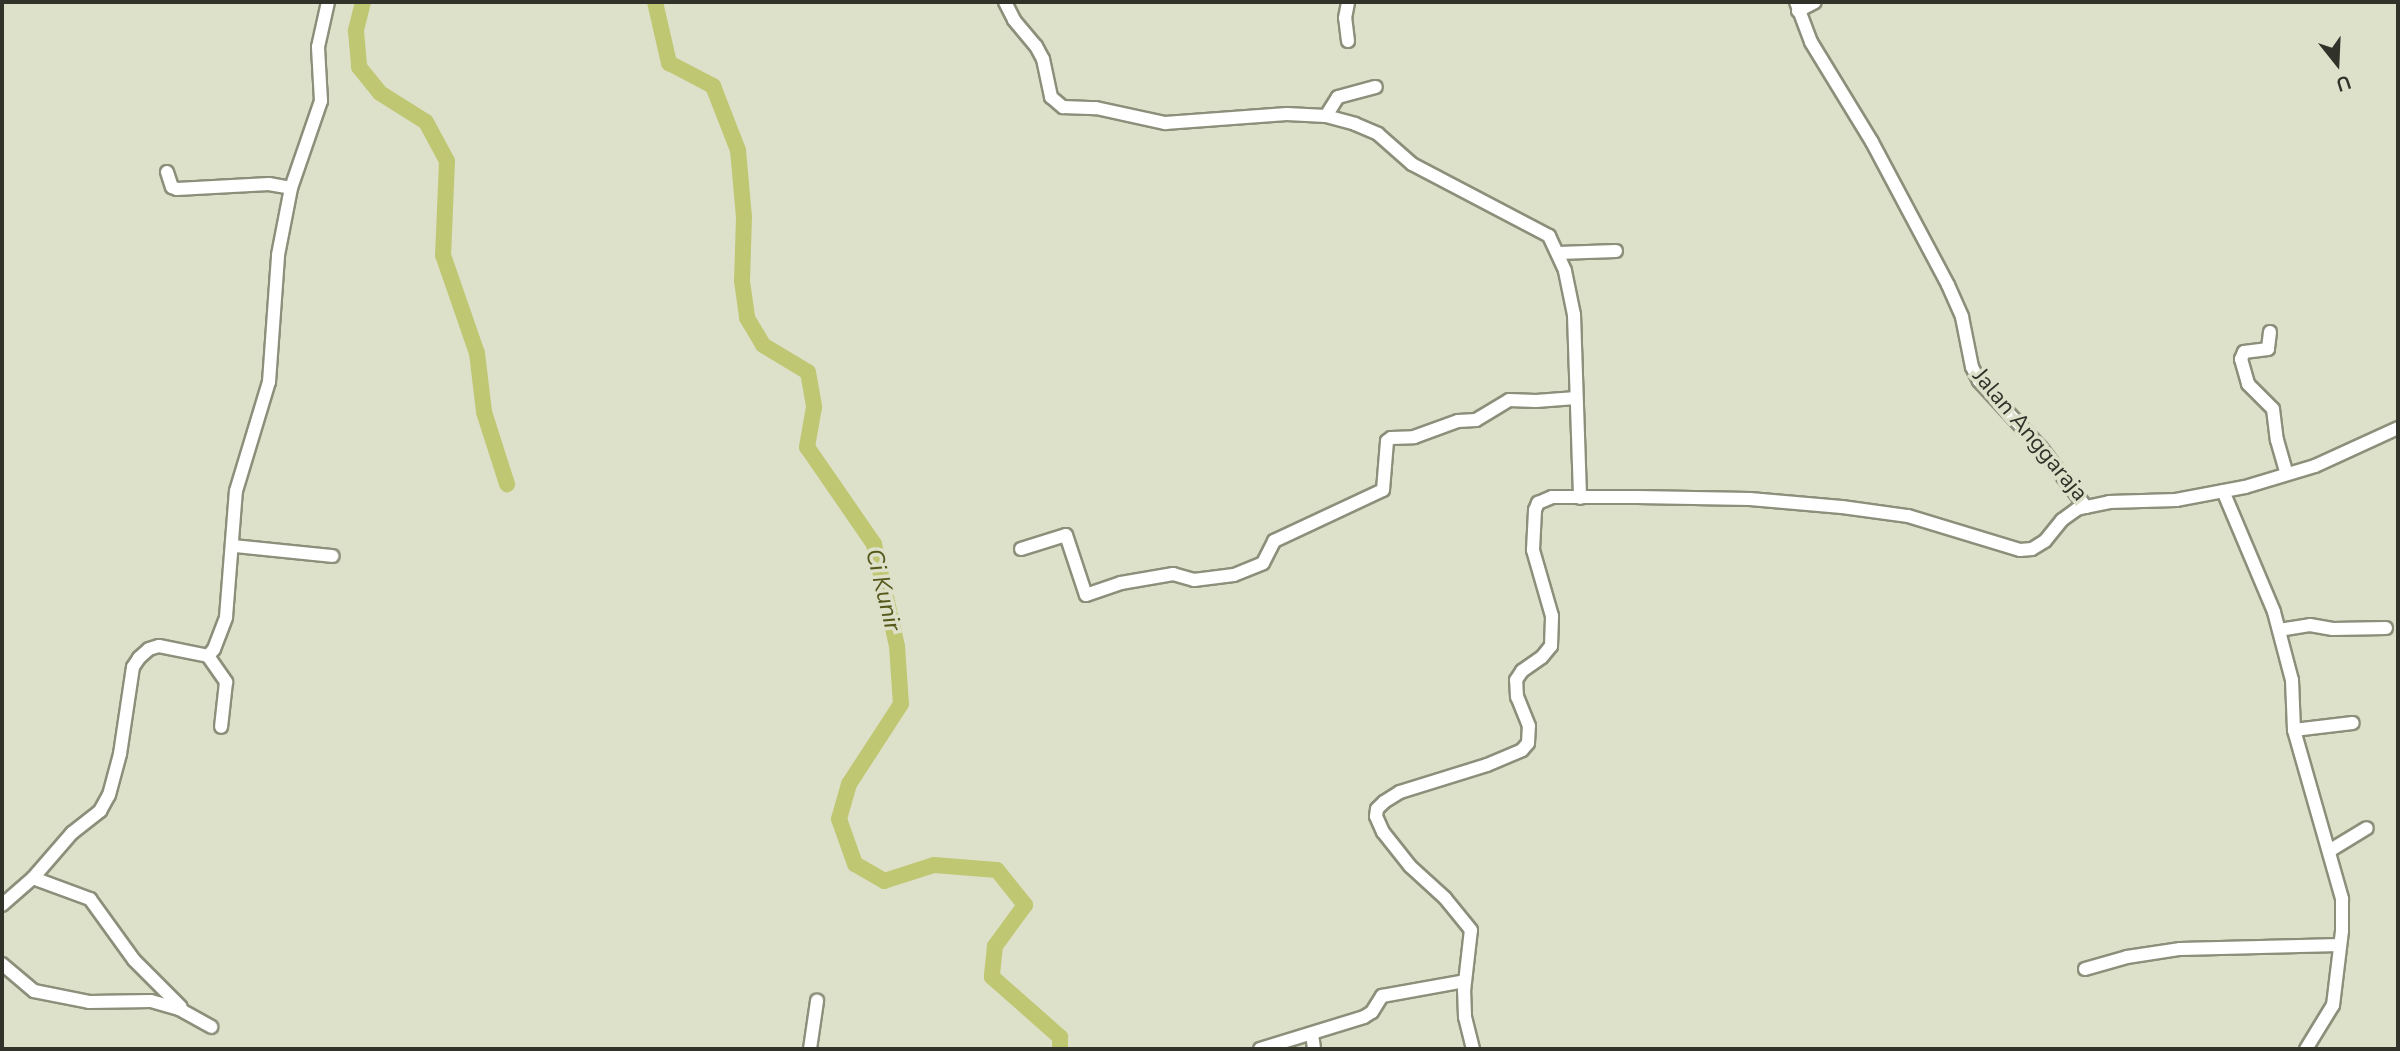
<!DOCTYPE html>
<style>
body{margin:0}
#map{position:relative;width:2400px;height:1051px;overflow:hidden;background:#dee1ca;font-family:"Nunito Sans",sans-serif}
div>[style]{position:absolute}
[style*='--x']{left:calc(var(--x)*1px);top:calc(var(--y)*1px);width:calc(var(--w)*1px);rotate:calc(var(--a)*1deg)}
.river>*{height:16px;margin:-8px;padding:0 8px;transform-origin:8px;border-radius:8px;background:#c0c773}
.roads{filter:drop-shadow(2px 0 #8c8f7a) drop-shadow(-2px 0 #8c8f7a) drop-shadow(0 2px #8c8f7a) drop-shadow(0 -2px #8c8f7a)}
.minor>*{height:12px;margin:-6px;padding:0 6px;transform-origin:6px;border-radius:6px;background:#fff}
span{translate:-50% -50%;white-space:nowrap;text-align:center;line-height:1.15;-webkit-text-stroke:7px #dee1ca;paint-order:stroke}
.street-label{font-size:23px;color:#313229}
.water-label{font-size:24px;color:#55581b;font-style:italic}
.frame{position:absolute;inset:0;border:4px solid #313229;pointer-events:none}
.north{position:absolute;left:2302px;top:28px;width:70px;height:70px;-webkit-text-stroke:5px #dee1ca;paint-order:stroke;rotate:162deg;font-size:19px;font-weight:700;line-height:28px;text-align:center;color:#313229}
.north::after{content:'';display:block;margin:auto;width:24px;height:32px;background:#313229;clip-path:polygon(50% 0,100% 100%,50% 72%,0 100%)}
</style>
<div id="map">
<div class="river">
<i style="--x:363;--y:2;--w:30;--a:104"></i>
<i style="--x:356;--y:31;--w:36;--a:85"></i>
<i style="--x:359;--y:67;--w:33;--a:51"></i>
<i style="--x:380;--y:93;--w:54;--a:32.2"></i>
<i style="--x:426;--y:122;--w:44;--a:61.7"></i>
<i style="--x:447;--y:161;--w:94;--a:92.4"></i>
<i style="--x:443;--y:255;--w:104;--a:70.9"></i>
<i style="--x:477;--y:353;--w:59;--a:83.2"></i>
<i style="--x:484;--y:412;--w:76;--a:72.3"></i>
<i style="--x:655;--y:2;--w:63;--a:77.1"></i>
<i style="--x:669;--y:63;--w:50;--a:27.6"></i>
<i style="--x:713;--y:86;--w:69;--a:68.7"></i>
<i style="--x:738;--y:150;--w:67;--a:84.9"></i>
<i style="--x:744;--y:217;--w:64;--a:91.8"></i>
<i style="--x:742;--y:281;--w:37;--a:82"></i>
<i style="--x:747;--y:318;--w:31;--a:59"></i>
<i style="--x:763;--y:345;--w:52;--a:31"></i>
<i style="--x:808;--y:372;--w:36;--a:80"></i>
<i style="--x:814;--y:407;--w:41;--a:99.9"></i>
<i style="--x:807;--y:447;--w:118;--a:55.4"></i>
<i style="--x:874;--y:544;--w:105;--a:77.3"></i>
<i style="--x:897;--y:646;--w:58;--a:86.1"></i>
<i style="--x:901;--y:704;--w:95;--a:123"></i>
<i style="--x:849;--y:784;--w:36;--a:106"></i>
<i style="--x:839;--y:819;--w:48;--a:70.4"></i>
<i style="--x:855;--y:864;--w:34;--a:30"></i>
<i style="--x:884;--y:881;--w:52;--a:-17.7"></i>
<i style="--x:934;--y:865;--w:63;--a:4.5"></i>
<i style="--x:997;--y:870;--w:45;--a:51.3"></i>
<i style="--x:1025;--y:905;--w:51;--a:126.2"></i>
<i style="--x:995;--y:946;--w:31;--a:96"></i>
<i style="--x:992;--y:977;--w:91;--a:41.4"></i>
<i style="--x:1060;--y:1037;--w:12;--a:90"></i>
</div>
<div class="roads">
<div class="minor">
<i style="--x:1005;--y:2;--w:20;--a:63"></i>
<i style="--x:1014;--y:20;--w:34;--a:50"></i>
<i style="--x:1036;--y:46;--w:15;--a:62"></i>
<i style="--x:1043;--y:59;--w:39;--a:78"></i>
<i style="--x:1051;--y:97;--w:16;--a:40"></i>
<i style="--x:1063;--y:107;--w:33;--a:2"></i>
<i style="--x:1096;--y:108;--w:71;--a:12.3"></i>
<i style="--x:1165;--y:123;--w:122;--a:-4.2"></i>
<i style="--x:1287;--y:114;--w:39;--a:3"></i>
<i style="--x:1326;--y:116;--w:30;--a:15"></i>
<i style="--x:1355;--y:124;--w:25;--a:23"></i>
<i style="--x:1378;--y:134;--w:45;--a:41.4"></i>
<i style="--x:1412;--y:164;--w:155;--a:27.7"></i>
<i style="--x:1549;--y:236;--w:38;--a:65"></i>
<i style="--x:1565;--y:271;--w:45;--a:78.4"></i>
<i style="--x:1574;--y:315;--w:183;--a:88.1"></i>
<i style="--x:1796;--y:2;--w:43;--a:69.4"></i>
<i style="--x:1811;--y:42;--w:117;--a:58.6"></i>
<i style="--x:1872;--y:142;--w:162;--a:62"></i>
<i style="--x:1948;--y:285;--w:35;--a:66"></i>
<i style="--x:1962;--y:317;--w:51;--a:78.7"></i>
<i style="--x:1972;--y:367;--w:16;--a:63"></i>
<i style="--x:1979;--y:381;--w:91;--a:47.2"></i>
<i style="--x:2041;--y:448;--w:74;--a:52.7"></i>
<i style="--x:2086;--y:507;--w:24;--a:-12"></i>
<i style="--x:2109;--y:502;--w:67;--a:-1.7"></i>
<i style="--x:2176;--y:500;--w:70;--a:-10.7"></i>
<i style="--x:2245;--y:487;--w:73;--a:-16.7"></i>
<i style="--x:2315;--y:466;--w:91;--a:-24.6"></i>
<i style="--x:1798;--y:11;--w:19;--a:-28"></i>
<i style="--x:1348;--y:41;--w:23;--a:-97"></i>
<i style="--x:1345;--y:18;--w:16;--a:-79"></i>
<i style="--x:1326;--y:116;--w:22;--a:-58"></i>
<i style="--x:1338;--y:97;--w:39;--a:-15"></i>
<i style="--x:167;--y:172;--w:16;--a:72"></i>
<i style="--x:172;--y:187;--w:5;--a:22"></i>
<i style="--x:177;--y:189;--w:92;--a:-3.1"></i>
<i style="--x:269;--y:184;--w:22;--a:10"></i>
<i style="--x:1558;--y:253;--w:58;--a:-2"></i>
<i style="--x:2270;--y:332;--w:17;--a:97"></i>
<i style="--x:2268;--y:349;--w:24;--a:173"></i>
<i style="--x:2244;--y:352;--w:8;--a:113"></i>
<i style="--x:2241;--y:359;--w:26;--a:74"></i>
<i style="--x:2248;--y:384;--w:35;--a:45"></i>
<i style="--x:2273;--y:409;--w:31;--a:83"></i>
<i style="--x:2277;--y:440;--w:35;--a:74"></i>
<i style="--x:2223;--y:491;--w:131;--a:67.1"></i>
<i style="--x:2274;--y:612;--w:70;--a:75.2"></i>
<i style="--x:2292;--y:680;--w:50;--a:87.7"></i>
<i style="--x:2294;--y:730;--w:176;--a:74.1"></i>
<i style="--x:2342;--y:899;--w:32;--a:90"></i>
<i style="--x:2342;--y:931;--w:75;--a:96.9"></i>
<i style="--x:2333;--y:1005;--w:52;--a:121.5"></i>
<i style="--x:234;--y:546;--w:99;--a:5.8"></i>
<i style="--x:1021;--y:549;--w:47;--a:-17.3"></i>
<i style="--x:1066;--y:535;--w:63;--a:71.6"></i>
<i style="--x:1086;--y:595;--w:37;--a:-19"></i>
<i style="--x:1121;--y:583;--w:53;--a:-9.8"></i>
<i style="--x:1173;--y:574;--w:22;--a:16"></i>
<i style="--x:1194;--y:580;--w:40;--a:-7.1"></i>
<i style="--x:1234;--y:575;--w:31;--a:-22"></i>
<i style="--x:1263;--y:563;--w:25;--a:-63"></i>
<i style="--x:1274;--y:541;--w:120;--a:-25.1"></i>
<i style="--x:1383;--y:490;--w:49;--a:-85.3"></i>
<i style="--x:1387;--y:441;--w:5;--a:-37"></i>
<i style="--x:1391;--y:438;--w:23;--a:-2"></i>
<i style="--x:1414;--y:437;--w:47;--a:-20"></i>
<i style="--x:1458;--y:421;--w:18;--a:-3"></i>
<i style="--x:1476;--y:420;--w:39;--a:-31"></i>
<i style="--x:1509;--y:400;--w:27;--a:2"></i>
<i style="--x:1536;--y:401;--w:40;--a:-4.3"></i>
<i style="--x:2279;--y:630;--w:31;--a:-9"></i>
<i style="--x:2310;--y:625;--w:23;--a:10"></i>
<i style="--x:2333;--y:629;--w:53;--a:-1.1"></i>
<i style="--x:208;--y:656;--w:32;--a:55"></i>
<i style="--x:226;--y:682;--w:45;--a:96.3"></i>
<i style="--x:2294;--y:730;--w:59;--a:-6.8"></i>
<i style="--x:2329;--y:851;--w:44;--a:-31.2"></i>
<i style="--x:33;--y:878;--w:61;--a:20.2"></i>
<i style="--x:90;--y:899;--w:75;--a:54.2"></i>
<i style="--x:134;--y:960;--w:66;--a:45"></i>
<i style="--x:2;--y:905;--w:41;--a:-41.1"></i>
<i style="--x:33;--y:878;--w:60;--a:-49.1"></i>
<i style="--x:72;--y:833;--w:36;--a:-38"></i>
<i style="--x:100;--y:811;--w:18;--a:-61"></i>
<i style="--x:109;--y:795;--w:42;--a:-75"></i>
<i style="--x:120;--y:754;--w:88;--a:-81.5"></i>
<i style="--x:133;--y:667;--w:11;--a:-56"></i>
<i style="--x:139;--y:658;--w:13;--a:-42"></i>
<i style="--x:149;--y:649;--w:10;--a:-17"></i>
<i style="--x:159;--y:646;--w:50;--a:11.5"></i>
<i style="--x:208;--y:656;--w:9;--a:-49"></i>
<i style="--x:214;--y:649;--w:34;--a:-69"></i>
<i style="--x:226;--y:617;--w:126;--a:-85.5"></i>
<i style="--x:236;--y:491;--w:114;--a:-73.2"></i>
<i style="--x:269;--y:382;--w:127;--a:-85.9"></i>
<i style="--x:278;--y:255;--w:68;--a:-79"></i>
<i style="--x:291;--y:188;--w:92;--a:-71"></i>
<i style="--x:321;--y:101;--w:54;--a:-93.2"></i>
<i style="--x:318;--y:47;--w:46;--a:-77.5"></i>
<i style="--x:2;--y:964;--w:42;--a:40.2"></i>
<i style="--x:34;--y:991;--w:56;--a:11.3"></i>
<i style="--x:89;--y:1002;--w:62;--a:-0.9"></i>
<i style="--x:151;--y:1001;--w:29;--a:16"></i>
<i style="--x:179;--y:1009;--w:37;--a:29"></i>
<i style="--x:2085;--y:969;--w:44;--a:-15.9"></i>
<i style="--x:2127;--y:957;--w:54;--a:-8.6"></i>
<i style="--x:2180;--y:949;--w:160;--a:-1.4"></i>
<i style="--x:1312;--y:1034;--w:15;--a:82"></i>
<i style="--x:810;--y:1049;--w:49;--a:-81.7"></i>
<i style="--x:1260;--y:1049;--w:109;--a:-17.1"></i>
<i style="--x:1364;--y:1017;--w:9;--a:-32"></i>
<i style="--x:1372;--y:1012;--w:19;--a:-58"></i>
<i style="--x:1382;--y:996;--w:84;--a:-10.2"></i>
<i style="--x:1473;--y:1049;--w:33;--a:-104"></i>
<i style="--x:1465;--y:1017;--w:26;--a:-92"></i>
<i style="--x:1464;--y:991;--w:61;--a:-83.5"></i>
<i style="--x:1471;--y:930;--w:41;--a:-129.1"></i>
<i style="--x:1445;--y:898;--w:47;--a:-137.6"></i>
<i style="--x:1410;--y:866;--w:43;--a:-128.5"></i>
<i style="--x:1383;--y:832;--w:17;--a:-114"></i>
<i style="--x:1376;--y:816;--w:7;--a:-82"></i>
<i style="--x:1377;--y:809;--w:10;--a:-45"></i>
<i style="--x:1384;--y:802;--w:19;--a:-32"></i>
<i style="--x:1400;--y:792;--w:91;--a:-17.2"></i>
<i style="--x:1487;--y:765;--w:38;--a:-23"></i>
<i style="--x:1522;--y:750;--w:9;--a:-49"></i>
<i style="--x:1528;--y:743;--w:17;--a:-87"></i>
<i style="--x:1529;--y:726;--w:31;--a:-112"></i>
<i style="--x:1517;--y:697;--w:17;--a:-93"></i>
<i style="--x:1516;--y:680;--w:11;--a:-56"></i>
<i style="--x:1522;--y:671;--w:24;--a:-35"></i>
<i style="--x:1542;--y:657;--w:14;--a:-51"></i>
<i style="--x:1551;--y:646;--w:30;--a:-88"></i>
<i style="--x:1552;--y:616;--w:69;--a:-106.1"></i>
<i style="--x:1533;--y:550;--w:40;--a:-87.1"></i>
<i style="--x:1535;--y:510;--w:8;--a:-67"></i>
<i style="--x:1538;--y:503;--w:15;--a:-23"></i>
<i style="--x:1552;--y:497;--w:85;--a:0"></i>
<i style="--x:1637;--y:497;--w:113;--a:1"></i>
<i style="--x:1750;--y:499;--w:92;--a:5"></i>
<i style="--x:1842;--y:507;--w:67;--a:7.8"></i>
<i style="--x:1908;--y:516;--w:117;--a:16.9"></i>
<i style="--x:2020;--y:550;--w:12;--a:-5"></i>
<i style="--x:2032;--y:549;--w:15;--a:-32"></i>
<i style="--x:2045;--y:541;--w:27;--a:-51"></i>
<i style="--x:2062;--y:520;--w:19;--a:-36"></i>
<i style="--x:2077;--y:509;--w:9;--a:-13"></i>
</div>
</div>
<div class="street-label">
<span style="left:2030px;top:435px;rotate:50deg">Jalan Anggaraja</span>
</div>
<div class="water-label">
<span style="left:883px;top:590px;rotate:76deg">Ci Kunir</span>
</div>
<div class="frame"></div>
<div class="north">U</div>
</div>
